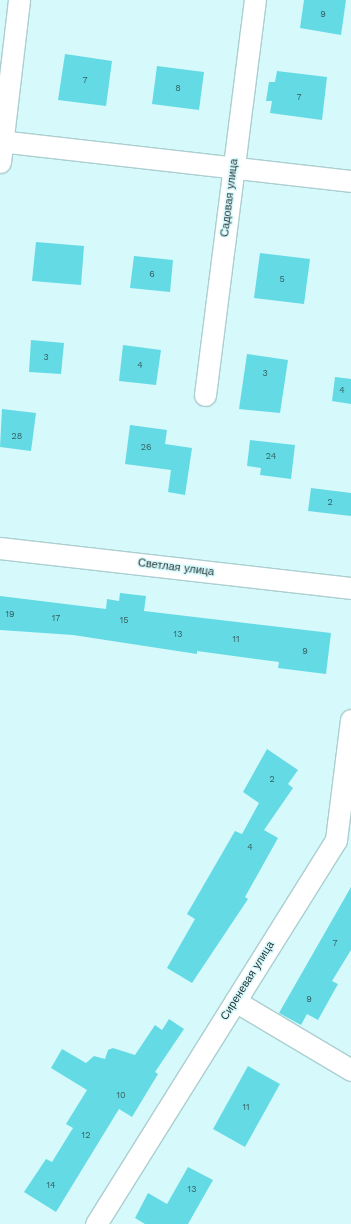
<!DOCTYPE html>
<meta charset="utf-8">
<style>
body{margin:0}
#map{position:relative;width:351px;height:1224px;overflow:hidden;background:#d6f9fc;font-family:"Work Sans",sans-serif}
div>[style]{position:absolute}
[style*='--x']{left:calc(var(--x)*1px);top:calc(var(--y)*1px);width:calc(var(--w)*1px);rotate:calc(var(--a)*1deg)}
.building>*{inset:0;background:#64dbe4}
.roads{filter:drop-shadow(1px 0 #acced0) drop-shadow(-1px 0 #acced0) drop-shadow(0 1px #acced0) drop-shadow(0 -1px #acced0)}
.minor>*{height:21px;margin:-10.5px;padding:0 10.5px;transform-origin:10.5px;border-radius:10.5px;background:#fff}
span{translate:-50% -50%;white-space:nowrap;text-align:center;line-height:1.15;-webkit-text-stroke:3px #d6f9fc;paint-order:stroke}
.number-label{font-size:9px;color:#365e61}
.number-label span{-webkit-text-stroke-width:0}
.street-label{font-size:11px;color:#273435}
</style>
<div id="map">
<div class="building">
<i style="clip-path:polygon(304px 0,346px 0,341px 35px,300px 28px)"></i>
<i style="clip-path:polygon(65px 54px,112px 61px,106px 106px,58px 100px)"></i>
<i style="clip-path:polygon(157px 66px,204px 72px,199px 110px,152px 104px)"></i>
<i style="clip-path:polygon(277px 71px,327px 77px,322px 120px,270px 113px,272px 101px,266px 101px,269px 82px,275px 82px)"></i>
<i style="clip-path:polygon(36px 242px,84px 246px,81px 285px,32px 281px)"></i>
<i style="clip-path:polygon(260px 253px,310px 259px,304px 304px,254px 298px)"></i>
<i style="clip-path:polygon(134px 256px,173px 260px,170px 292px,130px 288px)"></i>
<i style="clip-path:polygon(31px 340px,64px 343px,61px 374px,29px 372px)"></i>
<i style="clip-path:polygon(123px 345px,161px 350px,156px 385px,119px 381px)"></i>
<i style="clip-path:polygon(247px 354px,288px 360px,280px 413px,239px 409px)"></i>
<i style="clip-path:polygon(335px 377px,351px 379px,351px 404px,332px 401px)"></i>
<i style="clip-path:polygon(2px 409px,36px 413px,31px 451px,0 447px)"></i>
<i style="clip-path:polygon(130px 425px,167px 430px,165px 444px,192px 448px,185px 495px,168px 492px,171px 470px,125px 464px)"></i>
<i style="clip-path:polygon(250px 440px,295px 445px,291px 479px,260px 475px,261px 468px,247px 466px)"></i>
<i style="clip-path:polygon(311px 488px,351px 493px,351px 516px,308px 511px)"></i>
<i style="clip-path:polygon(120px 593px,146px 596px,144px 611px,331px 633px,326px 674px,278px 668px,279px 662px,197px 651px,197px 654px,73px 635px,0 630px,0 596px,106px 609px,107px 599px,119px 601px)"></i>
<i style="clip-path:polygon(267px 749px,298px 770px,288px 784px,293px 788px,264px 830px,278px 838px,245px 897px,248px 899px,192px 983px,167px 968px,195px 919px,187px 914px,235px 831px,242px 834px,259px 803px,243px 792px)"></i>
<i style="clip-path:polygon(351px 887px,351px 950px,332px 981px,338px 984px,318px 1020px,307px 1014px,301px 1025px,279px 1013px)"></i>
<i style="clip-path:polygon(169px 1019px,184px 1029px,155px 1072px,158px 1074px,132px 1117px,119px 1109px,56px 1212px,24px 1192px,46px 1159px,52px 1162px,73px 1128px,66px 1124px,87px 1090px,51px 1068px,62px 1049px,86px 1063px,94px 1056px,105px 1059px,108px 1050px,113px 1048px,135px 1055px,155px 1025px,162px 1030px)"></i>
<i style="clip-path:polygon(248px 1066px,280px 1084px,245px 1147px,213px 1129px)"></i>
<i style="clip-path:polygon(188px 1167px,213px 1180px,188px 1224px,145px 1224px,135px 1218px,148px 1193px,167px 1204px)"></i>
</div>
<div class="roads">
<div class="minor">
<i style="--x:0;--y:141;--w:353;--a:6.5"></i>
<i style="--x:0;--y:162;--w:163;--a:-83.3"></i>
<i style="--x:205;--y:395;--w:398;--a:-82.8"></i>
<i style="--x:0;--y:548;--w:353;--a:6.5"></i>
<i style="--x:235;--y:1001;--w:135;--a:30.7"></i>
<i style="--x:96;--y:1224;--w:453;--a:-58"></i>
<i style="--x:336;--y:840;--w:121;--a:-82.9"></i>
</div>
</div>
<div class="number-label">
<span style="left:323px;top:14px">9</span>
<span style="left:85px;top:80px">7</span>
<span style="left:178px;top:88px">8</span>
<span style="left:299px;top:97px">7</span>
<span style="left:152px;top:274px">6</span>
<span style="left:282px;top:279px">5</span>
<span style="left:46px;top:357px">3</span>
<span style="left:140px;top:365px">4</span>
<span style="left:265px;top:373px">3</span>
<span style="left:342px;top:390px">4</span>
<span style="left:17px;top:436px">28</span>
<span style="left:146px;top:447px">26</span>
<span style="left:271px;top:456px">24</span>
<span style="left:330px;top:502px">2</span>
<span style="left:10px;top:614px">19</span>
<span style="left:56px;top:618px">17</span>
<span style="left:124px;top:620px">15</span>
<span style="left:178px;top:634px">13</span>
<span style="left:236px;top:639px">11</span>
<span style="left:305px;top:651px">9</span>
<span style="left:272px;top:779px">2</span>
<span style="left:250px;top:847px">4</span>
<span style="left:335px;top:943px">7</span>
<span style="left:309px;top:999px">9</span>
<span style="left:121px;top:1095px">10</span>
<span style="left:246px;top:1107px">11</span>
<span style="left:86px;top:1135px">12</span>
<span style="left:51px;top:1185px">14</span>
<span style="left:192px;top:1189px">13</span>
</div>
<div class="street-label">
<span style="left:230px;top:198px;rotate:-83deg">Садовая улица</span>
<span style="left:176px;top:568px;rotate:7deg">Светлая улица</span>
<span style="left:248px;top:981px;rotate:-58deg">Сиреневая улица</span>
</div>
</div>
